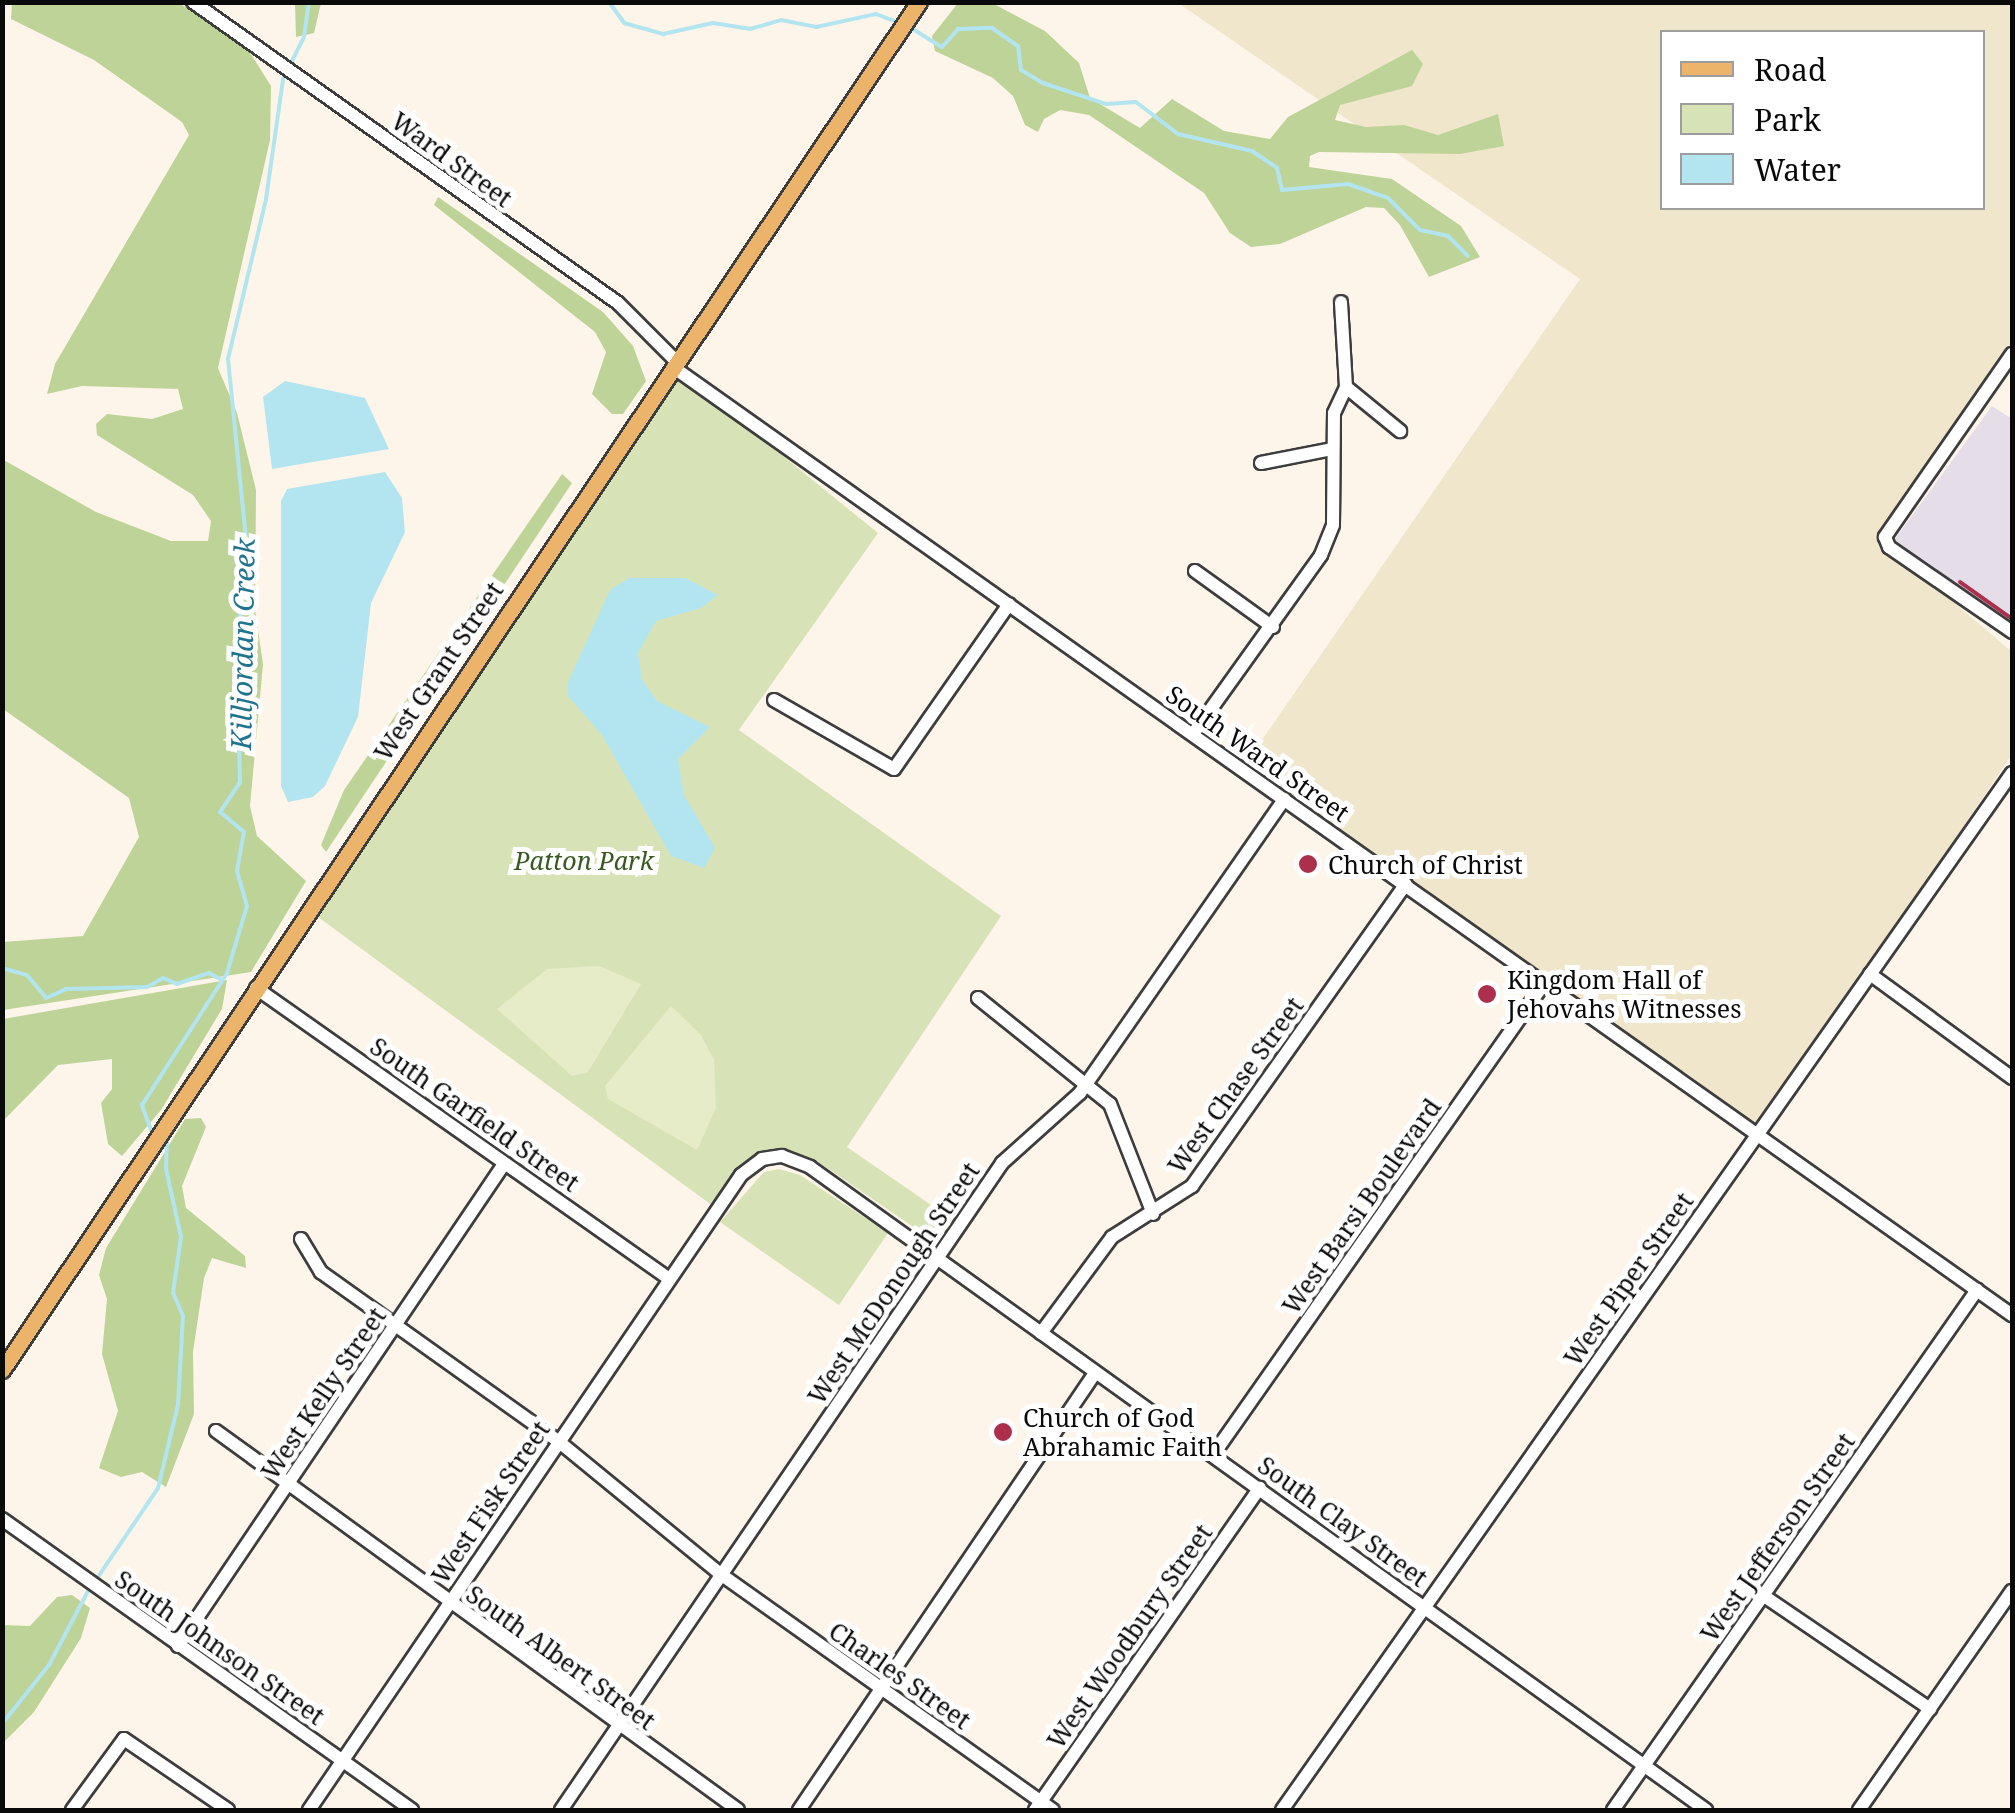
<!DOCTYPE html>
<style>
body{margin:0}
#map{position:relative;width:2015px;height:1813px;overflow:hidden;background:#fdf5e9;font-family:"Noto Serif",serif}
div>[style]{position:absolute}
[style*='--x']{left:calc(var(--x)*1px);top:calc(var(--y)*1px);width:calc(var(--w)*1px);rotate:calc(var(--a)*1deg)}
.industrial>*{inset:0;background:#e5dee9}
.farmland>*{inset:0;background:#f0e6cc}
.green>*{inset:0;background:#d7e3b7}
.forest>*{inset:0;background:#bed397}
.pitch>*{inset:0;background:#e6ebc8}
.water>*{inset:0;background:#b2e5f0}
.stream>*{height:4px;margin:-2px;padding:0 2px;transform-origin:2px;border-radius:2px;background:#b2e5f0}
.roads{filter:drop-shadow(2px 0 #3d3d3d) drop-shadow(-2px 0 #3d3d3d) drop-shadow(0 2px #3d3d3d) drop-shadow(0 -2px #3d3d3d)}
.minor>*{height:12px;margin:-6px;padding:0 6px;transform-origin:6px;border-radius:6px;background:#fff}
.major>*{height:15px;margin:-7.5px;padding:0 7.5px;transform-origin:7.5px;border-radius:7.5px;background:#ecb36a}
.rail>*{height:4px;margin:-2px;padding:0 2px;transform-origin:2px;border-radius:2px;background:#ac304e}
.dots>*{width:28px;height:28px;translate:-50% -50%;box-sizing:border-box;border:5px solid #fff;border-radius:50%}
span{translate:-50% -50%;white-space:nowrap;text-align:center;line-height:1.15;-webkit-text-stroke:10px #fff;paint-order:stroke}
.street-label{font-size:25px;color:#0a0a0a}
.park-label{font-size:25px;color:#385a21;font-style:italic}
.poi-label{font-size:25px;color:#0a0a0a}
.left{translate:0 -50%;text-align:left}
.water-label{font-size:28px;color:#20748f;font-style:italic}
.frame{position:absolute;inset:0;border:5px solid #0a0a0a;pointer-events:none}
.legend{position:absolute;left:1660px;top:30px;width:325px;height:180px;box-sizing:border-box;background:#fff;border:2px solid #9d9d9d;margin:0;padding:12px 18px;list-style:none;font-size:30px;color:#0a0a0a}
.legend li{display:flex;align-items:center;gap:20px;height:50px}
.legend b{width:50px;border:2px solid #9d9d9d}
</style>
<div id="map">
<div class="industrial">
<i style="clip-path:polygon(1992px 406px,2012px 419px,2012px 634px,1889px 547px)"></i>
</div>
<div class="farmland">
<i style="clip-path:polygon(evenodd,1178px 3px,2012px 3px,2012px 344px,1877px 537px,2012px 652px,2012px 754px,1757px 1135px,1242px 769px,1580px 279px,1178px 3px,1662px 32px,1982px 32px,1982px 208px,1662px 208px,1662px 32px)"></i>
</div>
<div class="green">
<i style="clip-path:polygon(673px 367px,878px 533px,739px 730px,1001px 916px,847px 1147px,947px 1216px,931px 1239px,817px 1161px,762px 1159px,717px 1209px,307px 909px)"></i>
<i style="clip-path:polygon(779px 1169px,800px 1175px,888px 1233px,839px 1305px,720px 1222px,764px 1172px)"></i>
</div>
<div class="forest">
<i style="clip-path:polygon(12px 3px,179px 3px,247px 48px,271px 86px,270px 140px,218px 368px,237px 413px,256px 490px,255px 610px,263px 664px,250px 806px,257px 836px,306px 881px,251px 972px,3px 1010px,3px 942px,83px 936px,139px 837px,129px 798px,3px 709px,2px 459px,96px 512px,171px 541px,208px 541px,211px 521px,193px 495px,97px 435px,96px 424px,107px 414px,152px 419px,183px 409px,178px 389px,82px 386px,47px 394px,55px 364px,189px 135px,182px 122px,94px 60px,11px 19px)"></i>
<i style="clip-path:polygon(295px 3px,321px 3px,314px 33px,296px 37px)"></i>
<i style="clip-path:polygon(958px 3px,992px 3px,1045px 31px,1079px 63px,1090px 98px,1140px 128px,1172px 99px,1224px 131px,1270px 139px,1288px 117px,1412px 50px,1423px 64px,1412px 86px,1340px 105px,1335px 120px,1366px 127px,1404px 125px,1438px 135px,1498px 114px,1504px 146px,1460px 154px,1319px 152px,1310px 156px,1309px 167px,1392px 179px,1461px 226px,1480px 257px,1429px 277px,1400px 225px,1384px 208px,1366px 207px,1280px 244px,1251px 247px,1230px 233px,1204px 193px,1089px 115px,1060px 110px,1044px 119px,1038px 132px,1025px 125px,1013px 96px,993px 78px,935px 51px,932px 36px)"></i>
<i style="clip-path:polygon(438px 197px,603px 312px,633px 346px,646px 381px,623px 414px,612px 414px,592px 394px,606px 352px,595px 332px,434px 205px)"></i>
<i style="clip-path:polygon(562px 474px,572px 483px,326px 852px,321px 845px,344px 790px)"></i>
<i style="clip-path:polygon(227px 980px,222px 1009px,161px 1110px,122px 1156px,108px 1144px,101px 1103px,112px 1089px,112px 1059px,58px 1065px,3px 1121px,3px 1019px)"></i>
<i style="clip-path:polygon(201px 1118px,206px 1127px,182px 1186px,186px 1208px,245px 1256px,246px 1268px,212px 1258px,204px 1278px,193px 1352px,194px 1414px,166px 1487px,142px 1472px,121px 1477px,99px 1468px,118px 1411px,102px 1354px,107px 1299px,99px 1275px,106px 1248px,185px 1119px)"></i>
<i style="clip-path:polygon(72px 1595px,90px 1608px,81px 1638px,34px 1712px,3px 1743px,3px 1625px,30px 1626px,57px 1597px)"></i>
</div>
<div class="pitch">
<i style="clip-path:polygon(599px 966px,641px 984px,588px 1072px,572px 1076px,497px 1009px,547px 969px)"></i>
<i style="clip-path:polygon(671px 1006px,701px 1035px,714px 1060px,716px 1108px,697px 1150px,608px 1099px,605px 1086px)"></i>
</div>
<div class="water">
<i style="clip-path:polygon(285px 381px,365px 398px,389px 449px,272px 469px,263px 397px)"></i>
<i style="clip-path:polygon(385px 472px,402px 498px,405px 532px,371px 603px,358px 717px,325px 786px,313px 797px,288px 802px,281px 786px,281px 501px,287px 489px)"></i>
<i style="clip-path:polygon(629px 578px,685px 578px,718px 595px,701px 608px,656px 621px,638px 653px,642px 679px,657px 701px,710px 727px,678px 759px,684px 795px,715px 848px,704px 868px,671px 856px,602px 735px,568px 696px,568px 682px,610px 590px)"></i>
</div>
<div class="stream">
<i style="--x:609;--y:2;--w:26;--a:54"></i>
<i style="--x:624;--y:23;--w:41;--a:15.8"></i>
<i style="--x:663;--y:34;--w:51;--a:-12.4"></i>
<i style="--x:713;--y:23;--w:37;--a:9"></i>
<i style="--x:750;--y:29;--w:32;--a:-16"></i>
<i style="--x:781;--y:20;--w:36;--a:11"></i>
<i style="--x:816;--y:27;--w:61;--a:-12.2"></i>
<i style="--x:876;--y:14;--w:25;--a:21"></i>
<i style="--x:908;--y:26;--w:40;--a:32"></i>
<i style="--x:942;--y:47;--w:24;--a:-48"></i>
<i style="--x:958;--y:29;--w:34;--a:-2"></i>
<i style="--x:992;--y:28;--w:32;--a:35"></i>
<i style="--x:1018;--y:46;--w:24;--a:83"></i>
<i style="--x:1021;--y:70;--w:26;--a:31"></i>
<i style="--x:1043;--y:83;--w:66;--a:18.4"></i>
<i style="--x:1106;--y:104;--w:30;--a:-4"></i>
<i style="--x:1136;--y:102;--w:53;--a:37.3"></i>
<i style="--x:1178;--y:134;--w:76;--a:12.9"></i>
<i style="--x:1252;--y:151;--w:30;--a:34"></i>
<i style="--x:1277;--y:168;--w:23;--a:77"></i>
<i style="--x:1282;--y:190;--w:66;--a:-5.2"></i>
<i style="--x:1348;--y:184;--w:42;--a:19.3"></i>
<i style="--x:1388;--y:198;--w:45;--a:45"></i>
<i style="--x:1420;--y:230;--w:29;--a:12"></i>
<i style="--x:1448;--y:236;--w:28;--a:45"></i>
<i style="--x:2;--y:968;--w:26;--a:16"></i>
<i style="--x:27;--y:975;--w:30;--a:50"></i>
<i style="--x:46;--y:998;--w:22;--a:-24"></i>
<i style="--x:66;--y:989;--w:81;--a:-1.4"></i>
<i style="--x:147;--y:987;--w:18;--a:-29"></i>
<i style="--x:163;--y:978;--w:15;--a:23"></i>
<i style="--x:177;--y:984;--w:34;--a:-19"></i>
<i style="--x:209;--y:973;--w:13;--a:29"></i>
<i style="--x:151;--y:1130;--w:27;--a:-110"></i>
<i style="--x:142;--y:1105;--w:157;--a:-57.2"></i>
<i style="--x:227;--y:973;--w:70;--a:-73.4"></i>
<i style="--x:247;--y:906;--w:36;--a:-106"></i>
<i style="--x:237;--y:871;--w:40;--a:-80"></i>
<i style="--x:244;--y:832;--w:31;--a:-140"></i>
<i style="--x:220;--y:812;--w:36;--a:-56"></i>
<i style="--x:240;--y:782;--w:143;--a:-91.2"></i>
<i style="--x:237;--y:639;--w:81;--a:-82.2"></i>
<i style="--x:248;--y:559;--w:201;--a:-95.7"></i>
<i style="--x:228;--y:359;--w:164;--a:-76.6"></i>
<i style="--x:266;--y:199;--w:121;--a:-81.9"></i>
<i style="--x:283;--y:79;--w:47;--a:-63.4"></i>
<i style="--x:304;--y:37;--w:35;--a:-82"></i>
<i style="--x:98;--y:1577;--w:107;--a:-56"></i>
<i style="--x:158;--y:1488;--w:85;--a:-76.5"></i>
<i style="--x:178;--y:1405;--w:89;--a:-86.8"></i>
<i style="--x:183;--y:1316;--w:25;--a:-113"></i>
<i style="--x:173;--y:1293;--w:57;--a:-81.9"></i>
<i style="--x:181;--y:1237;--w:70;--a:-102.4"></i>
<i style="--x:166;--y:1169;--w:31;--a:-88"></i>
<i style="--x:2;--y:1724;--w:75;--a:-51.5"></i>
<i style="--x:49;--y:1665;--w:84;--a:-62.2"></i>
</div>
<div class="roads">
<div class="minor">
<i style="--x:193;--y:2;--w:521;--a:35.31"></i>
<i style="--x:618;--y:303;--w:83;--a:45"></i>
<i style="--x:2012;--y:354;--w:223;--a:124.8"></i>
<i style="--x:1885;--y:537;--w:11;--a:68"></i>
<i style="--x:1889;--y:547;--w:150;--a:34.6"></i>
<i style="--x:673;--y:367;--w:1641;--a:35.3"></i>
<i style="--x:1346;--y:387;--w:70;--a:39.2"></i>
<i style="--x:1261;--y:463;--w:72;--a:-11.2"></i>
<i style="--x:1195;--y:571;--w:96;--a:35.7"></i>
<i style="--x:774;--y:700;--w:138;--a:29.9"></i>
<i style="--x:894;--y:769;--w:201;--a:-55.1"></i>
<i style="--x:1193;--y:734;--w:220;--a:-54.4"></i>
<i style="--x:1321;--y:555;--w:32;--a:-68"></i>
<i style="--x:1333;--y:525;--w:112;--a:-89.5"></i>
<i style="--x:1334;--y:413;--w:29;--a:-65"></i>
<i style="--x:1346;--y:387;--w:85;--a:-93.4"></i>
<i style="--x:1870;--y:974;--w:176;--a:36.2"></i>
<i style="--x:256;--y:988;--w:504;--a:35.14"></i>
<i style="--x:978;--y:998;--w:169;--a:38.8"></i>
<i style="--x:1110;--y:1104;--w:118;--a:68.6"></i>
<i style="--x:301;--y:1239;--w:39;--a:59"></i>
<i style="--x:321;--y:1272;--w:291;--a:35.5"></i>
<i style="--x:558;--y:1441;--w:212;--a:39.3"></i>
<i style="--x:722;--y:1575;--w:406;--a:35.4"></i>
<i style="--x:1041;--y:1333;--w:119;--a:-53.5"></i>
<i style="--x:1112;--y:1237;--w:95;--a:-32.5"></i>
<i style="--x:1192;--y:1186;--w:370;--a:-54.7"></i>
<i style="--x:216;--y:1431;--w:645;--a:35.98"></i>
<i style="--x:1213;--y:1455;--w:578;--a:-54.93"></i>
<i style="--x:2;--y:1519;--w:503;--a:35.37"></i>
<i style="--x:1764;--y:1596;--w:201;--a:34.2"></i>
<i style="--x:178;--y:1646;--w:582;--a:-55.93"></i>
<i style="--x:72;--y:1810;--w:88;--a:-53.8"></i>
<i style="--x:124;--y:1739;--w:126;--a:34.3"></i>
<i style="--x:309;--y:1810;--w:768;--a:-55.77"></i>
<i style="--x:741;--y:1175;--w:26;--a:-37"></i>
<i style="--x:762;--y:1159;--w:20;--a:-9"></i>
<i style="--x:782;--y:1156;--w:30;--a:21"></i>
<i style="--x:810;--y:1167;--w:1103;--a:35.66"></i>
<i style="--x:561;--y:1810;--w:783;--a:-55.72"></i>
<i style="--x:1002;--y:1163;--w:105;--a:-41.9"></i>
<i style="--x:1080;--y:1093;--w:358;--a:-55.2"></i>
<i style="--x:799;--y:1810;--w:528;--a:-55.89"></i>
<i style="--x:1035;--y:1810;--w:393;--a:-55.1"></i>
<i style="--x:1282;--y:1810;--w:1268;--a:-54.86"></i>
<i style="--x:1613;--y:1810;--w:635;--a:-55.01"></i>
<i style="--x:1859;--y:1810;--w:267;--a:-55.1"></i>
</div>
<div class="major">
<i style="--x:2;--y:1370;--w:1647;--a:-56.17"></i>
</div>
</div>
<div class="rail">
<i style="--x:1960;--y:582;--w:64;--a:35.4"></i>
</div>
<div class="dots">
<i style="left:1308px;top:864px;background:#ac304e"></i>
<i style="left:1487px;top:994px;background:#ac304e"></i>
<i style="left:1003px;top:1432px;background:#ac304e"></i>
</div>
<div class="street-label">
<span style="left:452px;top:159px;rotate:36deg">Ward Street</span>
<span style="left:438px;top:671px;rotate:-56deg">West Grant Street</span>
<span style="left:1258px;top:753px;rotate:35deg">South Ward Street</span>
<span style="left:1235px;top:1085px;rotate:-54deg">West Chase Street</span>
<span style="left:475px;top:1114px;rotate:35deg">South Garfield Street</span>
<span style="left:1361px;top:1206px;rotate:-55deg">West Barsi Boulevard</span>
<span style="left:1628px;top:1279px;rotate:-55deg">West Piper Street</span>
<span style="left:893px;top:1283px;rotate:-56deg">West McDonough Street</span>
<span style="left:323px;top:1393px;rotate:-56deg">West Kelly Street</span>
<span style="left:490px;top:1502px;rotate:-56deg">West Fisk Street</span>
<span style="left:1343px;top:1521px;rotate:36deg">South Clay Street</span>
<span style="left:1777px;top:1537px;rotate:-55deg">West Jefferson Street</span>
<span style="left:1129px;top:1636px;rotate:-55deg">West Woodbury Street</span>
<span style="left:220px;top:1647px;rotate:35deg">South Johnson Street</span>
<span style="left:561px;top:1657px;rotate:36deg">South Albert Street</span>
<span style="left:900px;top:1675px;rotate:35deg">Charles Street</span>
</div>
<div class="park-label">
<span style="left:584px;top:860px">Patton Park</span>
</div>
<div class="poi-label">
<span class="left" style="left:1328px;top:864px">Church of Christ</span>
<span class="left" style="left:1507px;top:994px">Kingdom Hall of<br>Jehovahs Witnesses</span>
<span class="left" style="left:1023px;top:1432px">Church of God<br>Abrahamic Faith</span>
</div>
<div class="water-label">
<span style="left:242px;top:644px;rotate:-89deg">Killjordan Creek</span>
</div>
<div class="frame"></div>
<ul class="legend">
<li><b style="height:12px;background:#ecb36a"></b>Road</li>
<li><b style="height:28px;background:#d7e3b7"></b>Park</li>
<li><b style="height:28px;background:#b2e5f0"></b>Water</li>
</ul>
</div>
